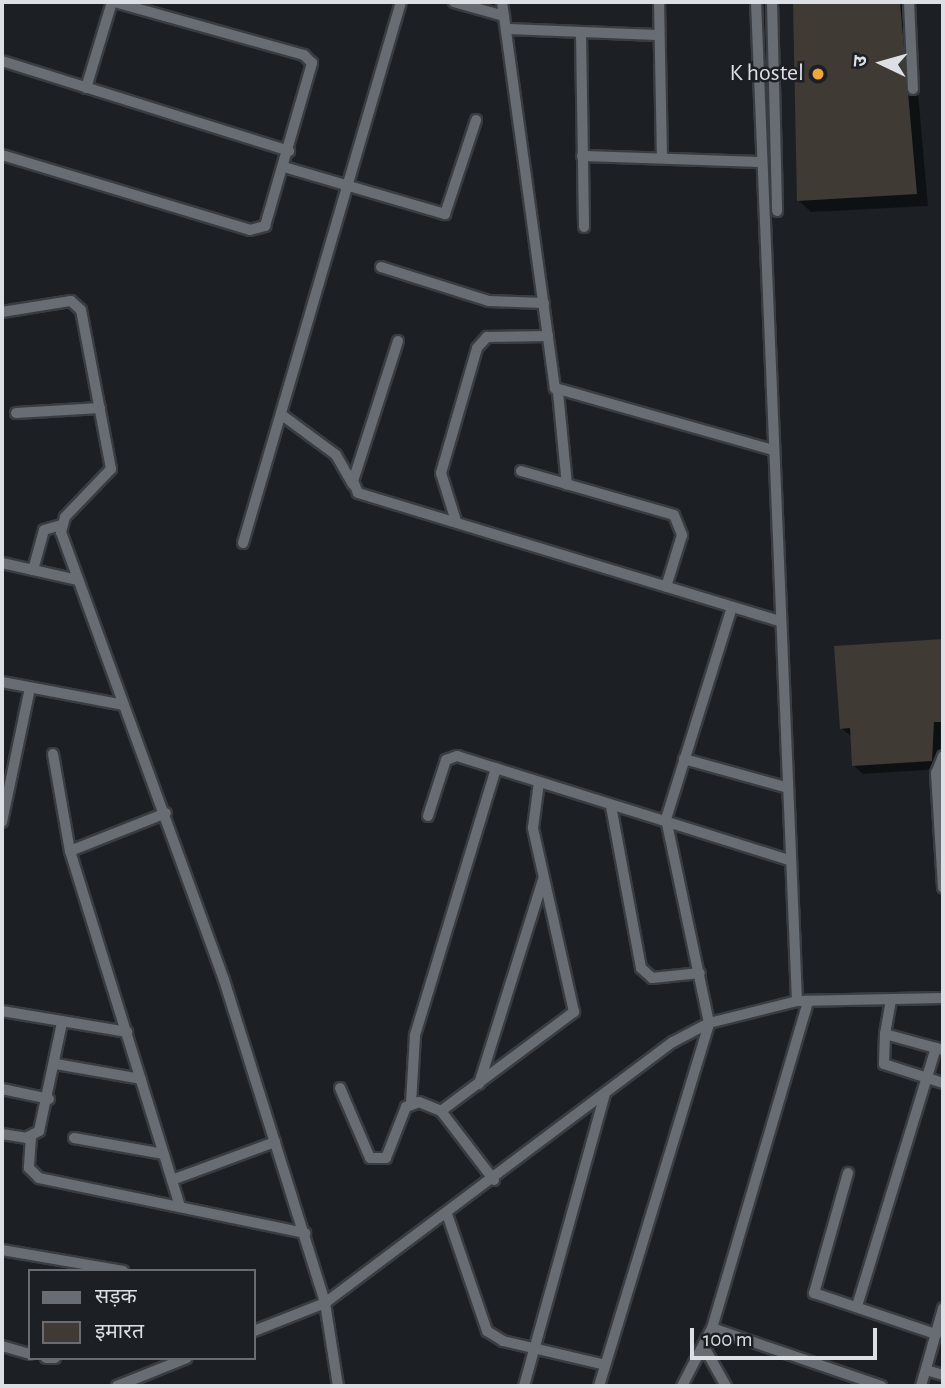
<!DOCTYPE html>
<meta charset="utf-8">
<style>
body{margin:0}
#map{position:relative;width:945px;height:1388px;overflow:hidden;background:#1c2025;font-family:"Alegreya Sans","Noto Sans Devanagari",sans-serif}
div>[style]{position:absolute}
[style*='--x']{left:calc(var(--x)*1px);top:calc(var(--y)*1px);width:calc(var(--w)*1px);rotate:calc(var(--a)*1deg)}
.shadow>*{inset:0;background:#0007}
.building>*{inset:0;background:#3f3a34}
.roads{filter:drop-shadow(2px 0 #393d41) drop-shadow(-2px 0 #393d41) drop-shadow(0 2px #393d41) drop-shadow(0 -2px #393d41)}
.street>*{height:10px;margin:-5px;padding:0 5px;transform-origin:5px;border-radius:5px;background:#686d74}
.dots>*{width:19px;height:19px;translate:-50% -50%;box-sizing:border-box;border:4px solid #1c2025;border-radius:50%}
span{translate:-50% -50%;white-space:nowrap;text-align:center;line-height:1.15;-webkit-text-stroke:5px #1c2025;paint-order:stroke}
.poi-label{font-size:24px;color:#dcdfe3}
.right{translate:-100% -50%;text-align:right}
.frame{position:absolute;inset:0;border:4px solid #dcdfe3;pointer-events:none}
.legend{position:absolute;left:28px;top:1269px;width:228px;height:91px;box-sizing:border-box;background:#1c2025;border:2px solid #696c71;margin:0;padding:9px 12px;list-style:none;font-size:21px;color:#dcdfe3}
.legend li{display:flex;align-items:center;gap:14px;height:35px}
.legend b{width:35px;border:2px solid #696c71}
.north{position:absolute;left:847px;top:28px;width:70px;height:70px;-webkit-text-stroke:5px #1c2025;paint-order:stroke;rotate:275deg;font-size:19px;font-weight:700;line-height:28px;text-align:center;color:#dcdfe3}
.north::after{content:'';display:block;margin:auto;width:24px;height:32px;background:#dcdfe3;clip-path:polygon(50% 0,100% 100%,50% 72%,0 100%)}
.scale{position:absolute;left:690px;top:1328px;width:187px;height:32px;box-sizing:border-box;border:4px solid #dcdfe3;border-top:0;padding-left:9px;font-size:21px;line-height:24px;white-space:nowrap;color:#dcdfe3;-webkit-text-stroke:5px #1c2025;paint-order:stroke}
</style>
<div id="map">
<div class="shadow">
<i style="clip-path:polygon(794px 2px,910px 2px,928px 206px,811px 212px,799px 201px)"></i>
<i style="clip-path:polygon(942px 640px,940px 769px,863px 774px,854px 766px,852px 737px,841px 728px)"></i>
</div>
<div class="building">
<i style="clip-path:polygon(793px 2px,900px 2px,917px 194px,797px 201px)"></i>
<i style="clip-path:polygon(943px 639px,943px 722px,934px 722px,932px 761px,852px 766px,850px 728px,840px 729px,834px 646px)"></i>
</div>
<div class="roads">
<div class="street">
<i style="--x:454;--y:2;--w:52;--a:15.6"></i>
<i style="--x:502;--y:2;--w:390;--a:82.2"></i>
<i style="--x:555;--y:388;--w:227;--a:15.9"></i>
<i style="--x:659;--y:2;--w:156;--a:88.9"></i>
<i style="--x:756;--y:2;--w:1000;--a:87.65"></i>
<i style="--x:772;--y:2;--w:209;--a:88.6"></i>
<i style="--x:909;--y:2;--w:87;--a:87.4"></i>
<i style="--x:507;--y:29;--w:151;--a:2.3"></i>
<i style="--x:581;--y:34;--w:193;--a:89.1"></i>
<i style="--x:2;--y:61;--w:301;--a:17.4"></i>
<i style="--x:86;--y:88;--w:90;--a:-73.2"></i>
<i style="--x:2;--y:155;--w:259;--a:16.8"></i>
<i style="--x:250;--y:230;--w:16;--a:-15"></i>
<i style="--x:265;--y:226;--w:170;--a:-73.9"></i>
<i style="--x:312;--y:63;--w:11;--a:-135"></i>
<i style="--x:304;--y:55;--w:197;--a:-164.4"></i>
<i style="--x:582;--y:156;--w:180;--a:1.9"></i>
<i style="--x:284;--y:167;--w:168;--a:16.3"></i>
<i style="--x:445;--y:214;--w:99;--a:-71.7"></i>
<i style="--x:381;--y:267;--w:113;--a:17.5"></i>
<i style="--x:489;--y:301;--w:55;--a:2.1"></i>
<i style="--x:2;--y:312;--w:70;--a:-9.1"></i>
<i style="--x:71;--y:301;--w:13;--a:42"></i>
<i style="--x:81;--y:310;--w:162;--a:79.3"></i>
<i style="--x:111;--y:469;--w:66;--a:133.8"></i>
<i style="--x:65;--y:517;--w:16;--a:105"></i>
<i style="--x:61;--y:532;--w:477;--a:70"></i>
<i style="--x:224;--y:980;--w:338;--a:72.6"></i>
<i style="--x:325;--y:1303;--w:84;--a:81.1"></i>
<i style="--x:398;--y:341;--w:147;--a:107.8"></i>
<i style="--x:353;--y:481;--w:13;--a:67"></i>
<i style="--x:358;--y:493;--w:440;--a:16.9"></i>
<i style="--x:558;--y:392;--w:93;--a:84.5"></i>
<i style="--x:16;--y:413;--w:84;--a:-3.4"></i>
<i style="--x:282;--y:415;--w:67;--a:36.5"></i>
<i style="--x:336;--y:455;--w:34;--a:60"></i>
<i style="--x:521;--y:471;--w:159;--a:16"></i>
<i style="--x:674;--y:515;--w:22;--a:68"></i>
<i style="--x:682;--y:535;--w:54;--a:107.1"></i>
<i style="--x:456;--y:521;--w:50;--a:-107.4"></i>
<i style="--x:441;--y:473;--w:130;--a:-73.9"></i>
<i style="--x:477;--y:348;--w:15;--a:-48"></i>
<i style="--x:487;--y:337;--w:61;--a:-0.9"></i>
<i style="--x:243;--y:543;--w:564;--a:-73.72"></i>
<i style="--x:2;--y:563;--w:78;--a:12.6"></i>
<i style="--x:33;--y:570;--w:41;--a:-74.6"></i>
<i style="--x:44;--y:530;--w:18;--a:-16"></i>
<i style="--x:2;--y:682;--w:124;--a:10.7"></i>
<i style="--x:53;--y:754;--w:98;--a:80.1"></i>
<i style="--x:70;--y:851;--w:372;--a:72.8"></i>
<i style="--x:943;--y:756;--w:18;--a:112"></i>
<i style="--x:936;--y:773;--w:115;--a:86.5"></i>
<i style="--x:684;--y:759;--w:105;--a:15.5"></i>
<i style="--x:611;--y:806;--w:165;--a:79.5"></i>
<i style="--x:641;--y:968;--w:15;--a:42"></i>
<i style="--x:652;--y:978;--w:48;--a:-5.9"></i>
<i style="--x:428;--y:816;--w:59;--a:-72.2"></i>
<i style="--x:446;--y:760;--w:12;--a:-20"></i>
<i style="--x:457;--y:756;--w:347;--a:17.4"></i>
<i style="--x:2;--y:822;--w:137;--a:-78.2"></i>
<i style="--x:70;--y:851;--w:103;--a:-21.6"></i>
<i style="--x:891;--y:1000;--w:35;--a:100"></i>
<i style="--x:885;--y:1034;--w:60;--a:15.4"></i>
<i style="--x:2;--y:1011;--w:127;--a:9.5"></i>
<i style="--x:885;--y:1034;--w:30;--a:92"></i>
<i style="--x:884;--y:1064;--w:62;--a:17.9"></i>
<i style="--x:56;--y:1064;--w:86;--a:10"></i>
<i style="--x:479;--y:1084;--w:214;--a:-72.6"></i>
<i style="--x:340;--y:1088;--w:76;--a:66.8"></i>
<i style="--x:370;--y:1158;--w:16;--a:0"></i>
<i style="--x:386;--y:1158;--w:55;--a:-68.6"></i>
<i style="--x:406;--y:1107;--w:14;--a:-21"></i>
<i style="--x:419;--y:1102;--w:24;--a:22"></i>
<i style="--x:441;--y:1111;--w:87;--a:52.5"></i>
<i style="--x:2;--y:1089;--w:48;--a:12"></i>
<i style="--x:411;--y:1103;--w:68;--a:-86.6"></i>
<i style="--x:415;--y:1035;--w:279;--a:-73.1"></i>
<i style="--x:441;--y:1111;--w:166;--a:-36.7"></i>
<i style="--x:574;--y:1012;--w:189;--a:-102.6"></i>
<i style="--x:533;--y:828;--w:46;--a:-82.6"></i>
<i style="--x:2;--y:1134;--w:24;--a:9"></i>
<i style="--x:26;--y:1138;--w:15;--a:-28"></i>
<i style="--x:39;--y:1131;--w:110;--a:-78"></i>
<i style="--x:31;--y:1137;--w:31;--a:94"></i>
<i style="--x:29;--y:1168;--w:14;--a:45"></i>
<i style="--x:39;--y:1178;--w:272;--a:11.7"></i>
<i style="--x:74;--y:1138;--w:91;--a:10.1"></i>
<i style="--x:848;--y:1173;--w:125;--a:105.8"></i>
<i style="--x:814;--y:1293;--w:129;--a:18.6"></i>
<i style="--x:172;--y:1180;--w:110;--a:-20.3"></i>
<i style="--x:447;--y:1214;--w:124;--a:71.1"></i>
<i style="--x:487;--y:1331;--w:19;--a:32"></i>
<i style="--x:503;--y:1341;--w:105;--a:13.2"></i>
<i style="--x:2;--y:1250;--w:123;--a:9.8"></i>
<i style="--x:857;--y:1306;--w:270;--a:-73"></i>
<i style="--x:712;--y:1328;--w:179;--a:18.9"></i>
<i style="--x:254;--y:1331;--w:76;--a:-21.5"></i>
<i style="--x:325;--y:1303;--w:435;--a:-36.9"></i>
<i style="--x:673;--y:1042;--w:41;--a:-27.8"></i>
<i style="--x:709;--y:1023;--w:91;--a:-14"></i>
<i style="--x:797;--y:1001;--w:146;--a:-1.2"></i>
<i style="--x:2;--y:1346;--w:29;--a:16"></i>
<i style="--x:704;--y:1347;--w:45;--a:60.6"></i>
<i style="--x:46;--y:1358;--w:9;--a:0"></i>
<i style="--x:926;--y:1370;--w:18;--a:16"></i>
<i style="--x:117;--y:1386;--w:75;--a:-21.8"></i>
<i style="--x:524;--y:1386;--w:303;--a:-74.5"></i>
<i style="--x:599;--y:1386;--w:379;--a:-73.1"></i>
<i style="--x:709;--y:1023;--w:208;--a:-101.9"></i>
<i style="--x:666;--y:819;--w:222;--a:-72.7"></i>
<i style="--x:682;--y:1386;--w:65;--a:-62.7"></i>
<i style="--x:712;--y:1328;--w:341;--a:-73.6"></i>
<i style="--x:921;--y:1386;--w:81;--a:-74.2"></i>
</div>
</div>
<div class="dots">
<i style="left:818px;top:74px;background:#eea73d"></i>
</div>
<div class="poi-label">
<span class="right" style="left:804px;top:74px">K hostel</span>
</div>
<div class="frame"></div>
<ul class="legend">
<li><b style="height:9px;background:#686d74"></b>सड़क</li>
<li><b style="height:19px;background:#3f3a34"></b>इमारत</li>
</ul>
<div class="north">उ</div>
<div class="scale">100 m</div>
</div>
